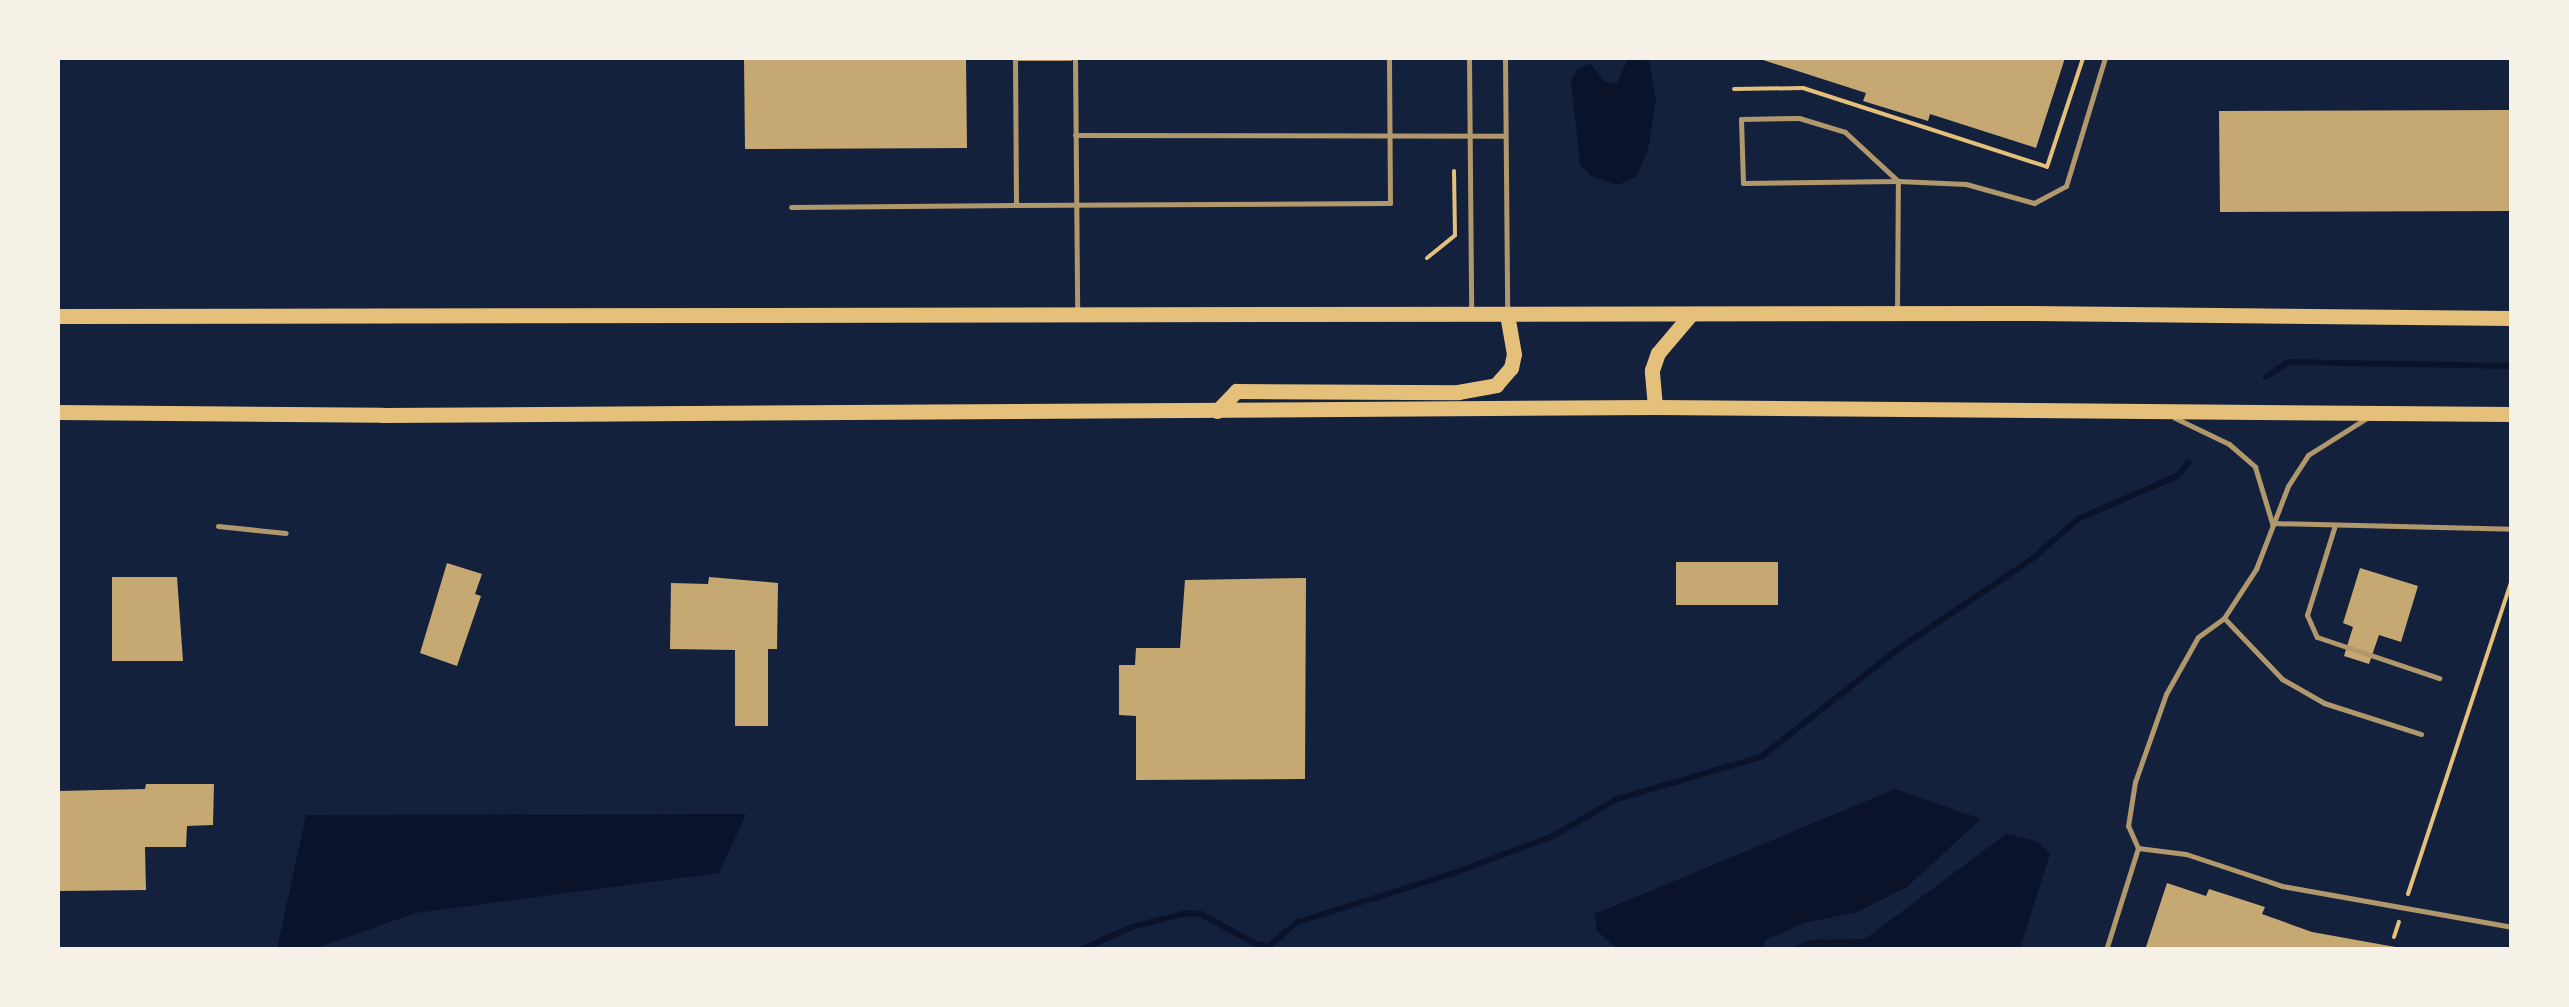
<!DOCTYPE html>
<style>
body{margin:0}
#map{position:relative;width:2569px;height:1007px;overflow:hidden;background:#14213d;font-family:Cabin,sans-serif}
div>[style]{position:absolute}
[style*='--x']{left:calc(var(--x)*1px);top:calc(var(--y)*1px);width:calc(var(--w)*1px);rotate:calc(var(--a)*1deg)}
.water>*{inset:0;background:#0b132b}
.stream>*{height:6px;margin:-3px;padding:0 3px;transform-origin:3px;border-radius:3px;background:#0b132b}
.building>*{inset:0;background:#c6a872}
.path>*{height:4px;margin:-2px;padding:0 2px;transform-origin:2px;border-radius:2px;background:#e5c07b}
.service>*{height:5px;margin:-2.5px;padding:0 2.5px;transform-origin:2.5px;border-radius:2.5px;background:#b1986c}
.primary>*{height:15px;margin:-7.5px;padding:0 7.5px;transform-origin:7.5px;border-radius:7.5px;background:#e5c07b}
span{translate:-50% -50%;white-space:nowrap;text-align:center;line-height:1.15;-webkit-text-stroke:8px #f6f1e7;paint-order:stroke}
.frame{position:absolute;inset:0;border:60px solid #f6f1e7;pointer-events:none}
</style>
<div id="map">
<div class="water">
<i style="clip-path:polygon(1628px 59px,1649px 61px,1656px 100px,1648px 150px,1637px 176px,1618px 185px,1591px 176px,1580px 165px,1571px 80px,1577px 70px,1590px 63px,1605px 82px,1617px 83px)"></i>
<i style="clip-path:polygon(1895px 789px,1981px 819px,1907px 887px,1858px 912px,1804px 923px,1766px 940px,1762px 949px,1618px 949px,1597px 931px,1595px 914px)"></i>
<i style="clip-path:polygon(746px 814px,719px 873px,416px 913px,313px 949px,277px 949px,306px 815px)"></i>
<i style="clip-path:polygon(2006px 834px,2036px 841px,2050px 854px,2020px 949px,1791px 949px,1808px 940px,1865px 939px)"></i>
</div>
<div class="stream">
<i style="--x:2266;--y:377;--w:27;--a:-34"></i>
<i style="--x:2288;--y:362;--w:224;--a:1"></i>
<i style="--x:1080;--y:950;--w:57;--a:-23.9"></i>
<i style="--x:1132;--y:927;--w:56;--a:-14.5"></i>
<i style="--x:1186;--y:913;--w:15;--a:4"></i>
<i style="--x:1201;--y:914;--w:65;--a:28.5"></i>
<i style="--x:1258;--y:945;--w:11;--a:5"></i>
<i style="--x:1269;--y:946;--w:38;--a:-40"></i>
<i style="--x:1298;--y:922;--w:164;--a:-17.4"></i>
<i style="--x:1454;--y:873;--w:106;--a:-20.5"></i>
<i style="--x:1553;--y:836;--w:74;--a:-30"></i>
<i style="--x:1617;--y:799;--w:150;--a:-16.3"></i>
<i style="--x:1761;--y:757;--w:174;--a:-38.2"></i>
<i style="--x:1898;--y:649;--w:161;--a:-33.9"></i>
<i style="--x:2032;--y:559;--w:61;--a:-41"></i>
<i style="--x:2078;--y:519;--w:108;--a:-23.5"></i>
<i style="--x:2177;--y:476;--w:18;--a:-49"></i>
</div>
<div class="building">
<i style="clip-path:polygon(744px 58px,966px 58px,967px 148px,745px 149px)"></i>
<i style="clip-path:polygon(1757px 58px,2065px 58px,2036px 148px,1930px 114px,1928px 121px,1863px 101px,1866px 93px)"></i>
<i style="clip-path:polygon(2512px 110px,2512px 211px,2220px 212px,2219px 111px)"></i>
<i style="clip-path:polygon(1676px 562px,1778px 562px,1778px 605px,1676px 605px)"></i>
<i style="clip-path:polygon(447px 563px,482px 574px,475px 594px,481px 596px,457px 666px,420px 653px)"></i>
<i style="clip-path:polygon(2360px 568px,2418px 586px,2401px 642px,2379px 635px,2369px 664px,2344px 656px,2353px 627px,2343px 623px)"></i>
<i style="clip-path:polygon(112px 577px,177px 577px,183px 661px,112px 661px)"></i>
<i style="clip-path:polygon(709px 577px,778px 583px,777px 649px,768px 649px,768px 726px,735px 726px,735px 650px,670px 649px,671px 583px,708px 584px)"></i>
<i style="clip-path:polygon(1306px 578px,1305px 779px,1136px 780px,1136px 716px,1119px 715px,1119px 665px,1135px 665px,1136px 648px,1180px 648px,1185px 580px)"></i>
<i style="clip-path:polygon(146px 784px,214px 784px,213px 825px,187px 826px,186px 847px,145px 847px,146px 890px,58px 891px,58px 791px,145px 789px)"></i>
<i style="clip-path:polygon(2167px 883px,2206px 896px,2209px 889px,2265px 907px,2262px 914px,2312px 932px,2412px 950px,2145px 950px)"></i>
</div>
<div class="path">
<i style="--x:1734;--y:89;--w:69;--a:-0.8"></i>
<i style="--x:1803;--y:88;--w:256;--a:17.9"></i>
<i style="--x:2047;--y:167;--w:115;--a:-71.7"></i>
<i style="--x:1427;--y:258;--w:36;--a:-39"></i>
<i style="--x:1455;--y:235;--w:64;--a:-90.9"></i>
<i style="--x:2408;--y:894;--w:331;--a:-71.7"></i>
<i style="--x:2394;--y:937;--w:16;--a:-72"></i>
</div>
<div class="service">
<i style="--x:1070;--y:58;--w:55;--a:180"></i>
<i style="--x:1015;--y:58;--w:147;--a:89.6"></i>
<i style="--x:1016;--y:205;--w:374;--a:-0.3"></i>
<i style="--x:1390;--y:203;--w:145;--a:-90.4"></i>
<i style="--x:1075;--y:58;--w:254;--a:89.5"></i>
<i style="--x:1469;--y:58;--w:251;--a:89.5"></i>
<i style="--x:1505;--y:58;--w:254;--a:89.5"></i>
<i style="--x:1799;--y:118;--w:48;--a:16.9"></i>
<i style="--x:1845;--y:132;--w:72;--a:42.8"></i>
<i style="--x:1898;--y:181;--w:155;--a:179.3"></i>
<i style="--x:1743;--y:183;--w:64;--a:-91.8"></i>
<i style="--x:1741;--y:119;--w:58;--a:-1"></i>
<i style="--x:1075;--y:135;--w:430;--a:0.1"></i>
<i style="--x:791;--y:207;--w:225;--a:-0.5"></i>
<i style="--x:1897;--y:310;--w:129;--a:-89.6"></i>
<i style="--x:1898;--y:181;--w:68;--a:2.5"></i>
<i style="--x:1966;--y:184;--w:71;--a:15.6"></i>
<i style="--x:2034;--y:203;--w:36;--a:-28"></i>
<i style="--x:2066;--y:186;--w:134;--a:-73.1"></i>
<i style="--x:2175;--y:418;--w:60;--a:25.7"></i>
<i style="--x:2229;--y:444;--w:35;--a:41"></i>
<i style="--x:2255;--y:467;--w:59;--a:73.1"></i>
<i style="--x:2272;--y:523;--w:240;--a:1.4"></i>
<i style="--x:2335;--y:525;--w:94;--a:107.3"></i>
<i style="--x:2307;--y:615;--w:24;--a:66"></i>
<i style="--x:2317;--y:637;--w:129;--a:18.6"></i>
<i style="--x:218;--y:526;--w:68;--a:5.9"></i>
<i style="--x:2224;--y:618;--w:84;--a:46.4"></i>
<i style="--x:2282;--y:679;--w:48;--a:29.7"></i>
<i style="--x:2324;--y:703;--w:102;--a:17.7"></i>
<i style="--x:2138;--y:848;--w:48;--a:7.1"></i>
<i style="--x:2186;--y:854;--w:101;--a:18.4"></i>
<i style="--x:2282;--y:886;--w:234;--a:10.1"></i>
<i style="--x:2106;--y:950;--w:107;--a:-72.6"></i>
<i style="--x:2138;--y:848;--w:24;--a:-114"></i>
<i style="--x:2128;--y:826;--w:45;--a:-81"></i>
<i style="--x:2135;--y:782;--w:93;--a:-70.6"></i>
<i style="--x:2166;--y:694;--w:65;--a:-60.7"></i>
<i style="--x:2198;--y:637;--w:32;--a:-36"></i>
<i style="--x:2224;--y:618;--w:59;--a:-56.9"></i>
<i style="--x:2256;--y:569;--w:89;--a:-68.9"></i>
<i style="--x:2288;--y:486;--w:37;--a:-57"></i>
<i style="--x:2308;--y:455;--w:71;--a:-32.3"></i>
</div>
<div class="primary">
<i style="--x:58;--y:316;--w:1966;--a:-0.09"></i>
<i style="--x:2024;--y:313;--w:488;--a:0.6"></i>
<i style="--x:1655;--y:407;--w:37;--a:-95"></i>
<i style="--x:1652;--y:370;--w:18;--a:-71"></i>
<i style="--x:1658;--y:353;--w:51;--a:-49.8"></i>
<i style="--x:1217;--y:411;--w:28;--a:-46"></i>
<i style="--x:1236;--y:391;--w:222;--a:0.3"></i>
<i style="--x:1458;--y:392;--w:39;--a:-10"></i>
<i style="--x:1496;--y:385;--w:23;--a:-49"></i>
<i style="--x:1511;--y:368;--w:14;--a:-78"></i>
<i style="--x:1514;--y:354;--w:40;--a:-100"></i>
<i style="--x:58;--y:412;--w:324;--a:0.5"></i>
<i style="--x:382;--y:415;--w:1273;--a:-0.36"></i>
<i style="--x:1655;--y:407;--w:857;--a:0.47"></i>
</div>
<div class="frame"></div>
</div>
